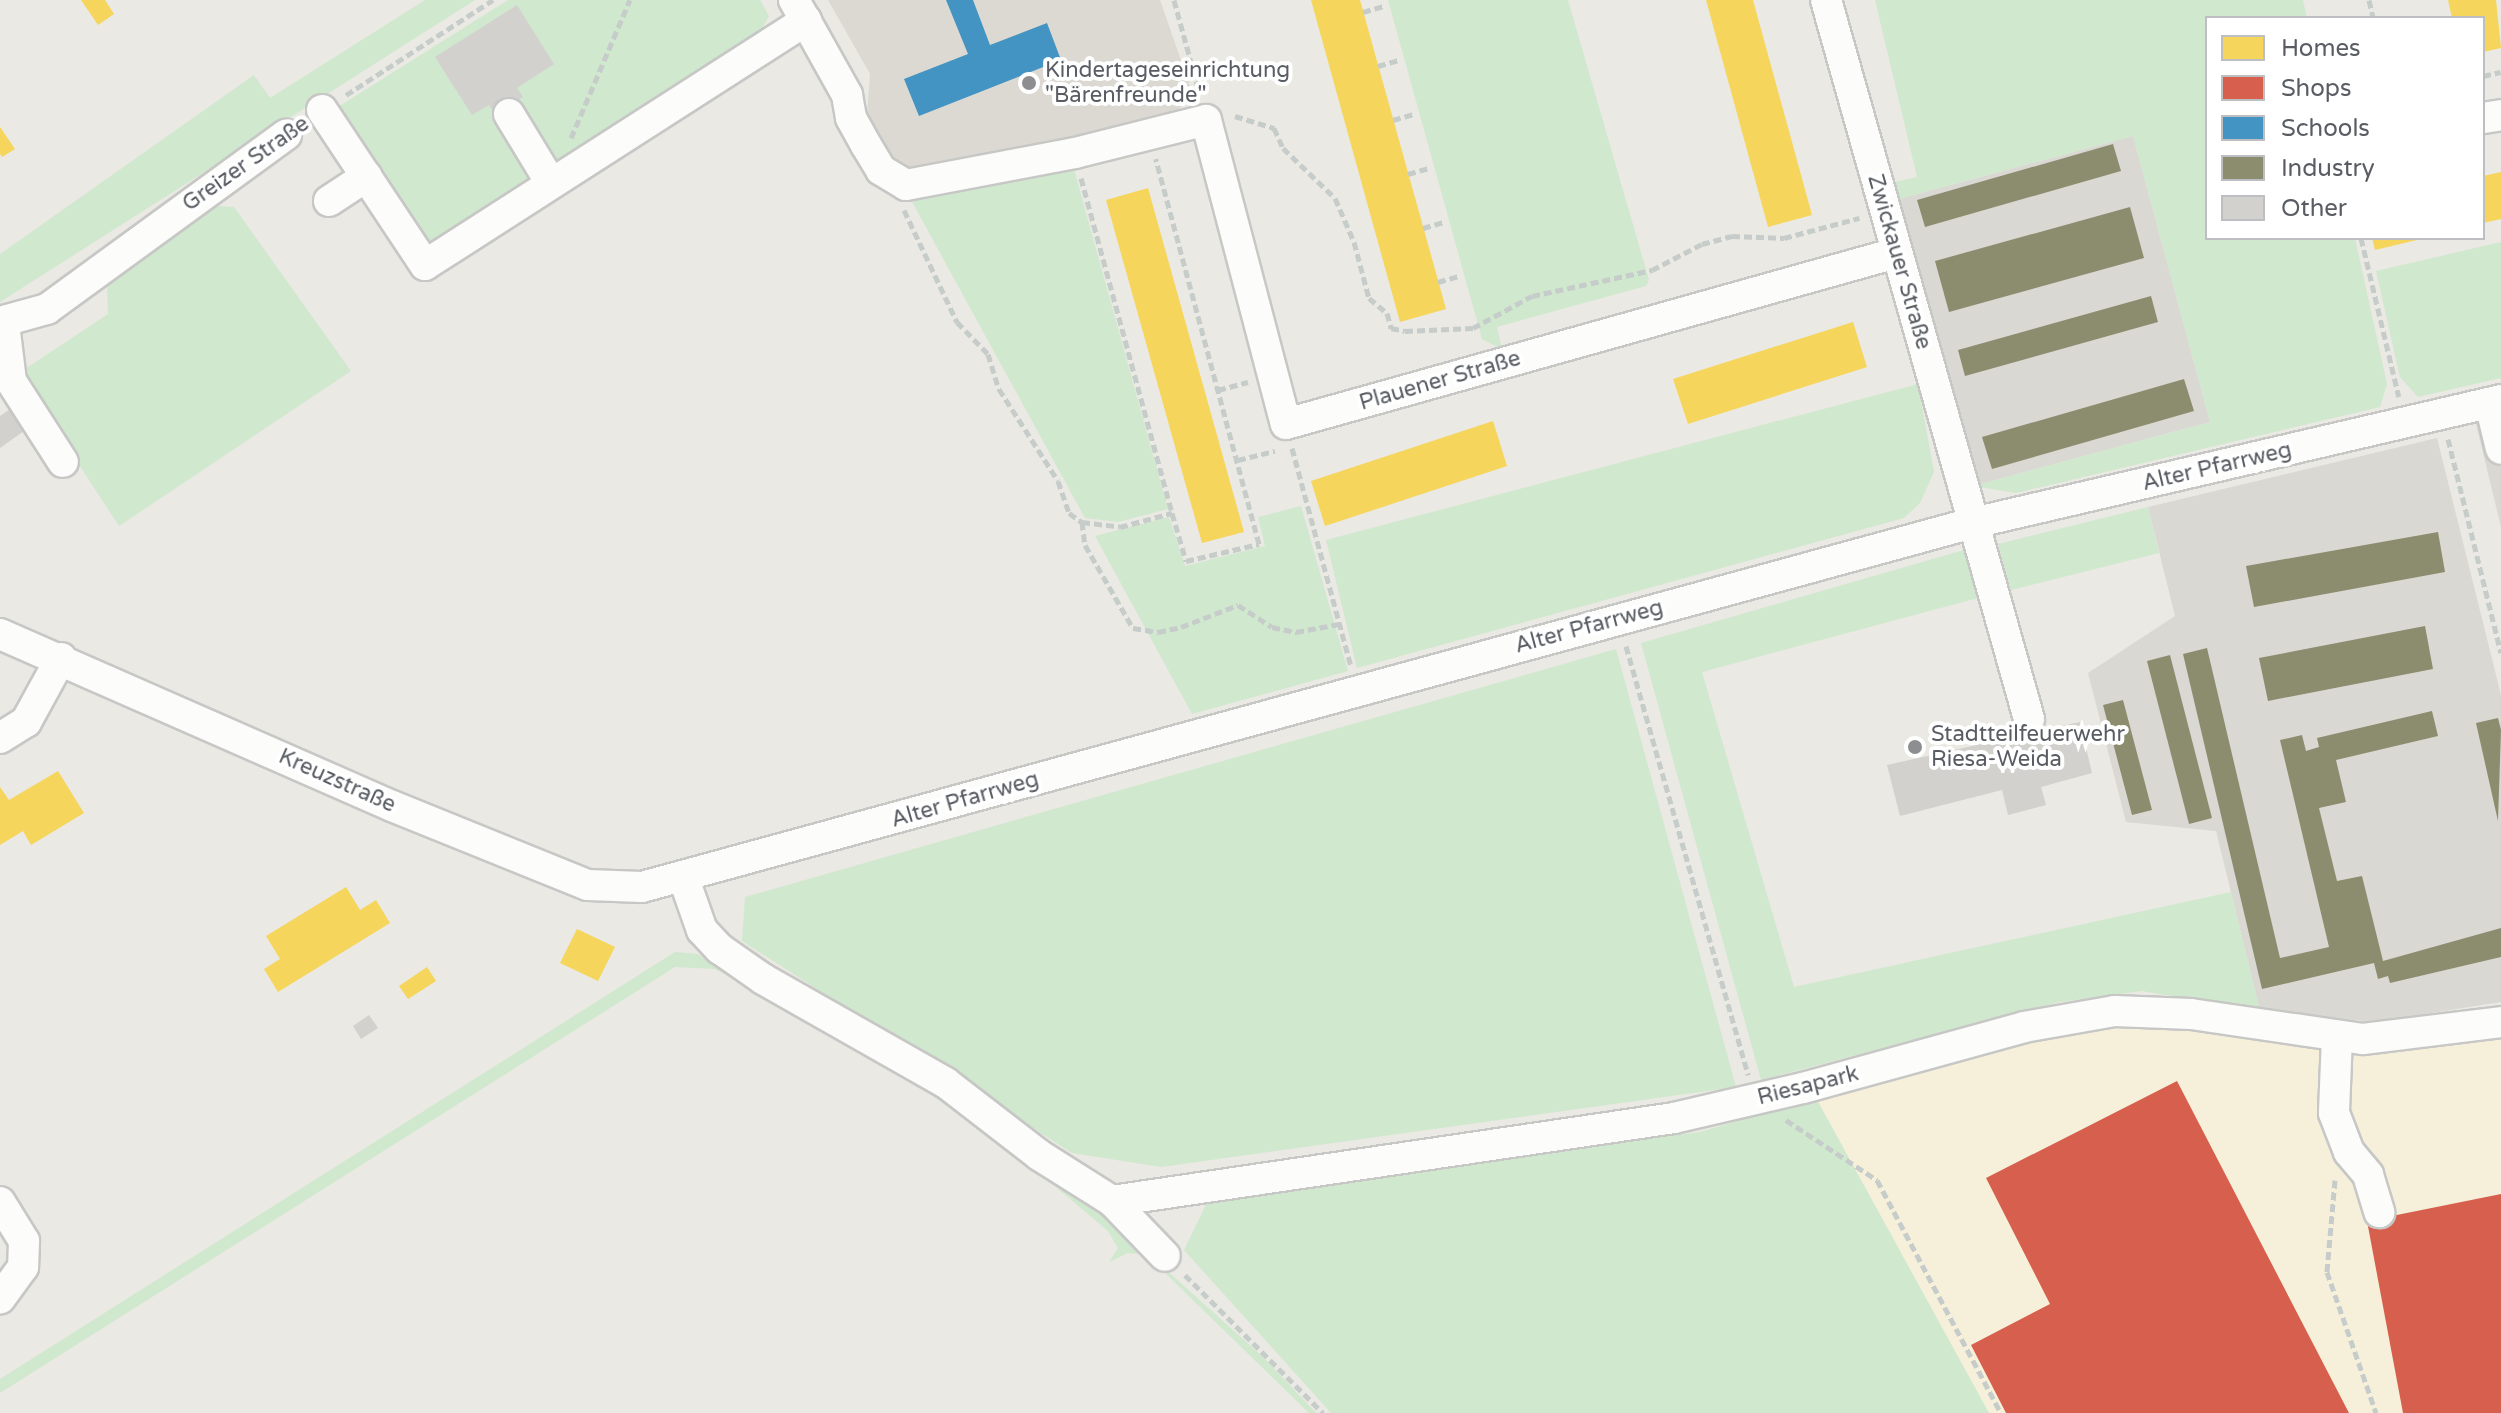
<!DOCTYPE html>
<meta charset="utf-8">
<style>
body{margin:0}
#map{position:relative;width:2501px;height:1413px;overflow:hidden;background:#eae9e3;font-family:"Varela Round",sans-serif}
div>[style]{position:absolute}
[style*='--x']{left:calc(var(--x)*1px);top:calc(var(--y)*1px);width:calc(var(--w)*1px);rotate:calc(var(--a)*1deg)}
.commercial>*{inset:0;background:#f6f0db}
.industrial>*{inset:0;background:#dad8d3}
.education>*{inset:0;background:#dbd9d1}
.green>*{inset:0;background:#d0e8ce}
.homes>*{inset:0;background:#f6d55c}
.shops>*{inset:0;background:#d6604d}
.schools>*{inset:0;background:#4393c3}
.industry>*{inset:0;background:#8c8c6e}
.building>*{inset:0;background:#d2d1cd}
.path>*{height:5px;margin-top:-2.5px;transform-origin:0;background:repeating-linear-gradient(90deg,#c6ccc9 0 8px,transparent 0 12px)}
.roads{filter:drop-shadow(2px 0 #c7c7c6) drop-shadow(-2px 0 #c7c7c6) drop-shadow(0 2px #c7c7c6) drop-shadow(0 -2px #c7c7c6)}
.minor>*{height:30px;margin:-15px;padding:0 15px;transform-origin:15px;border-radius:15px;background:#fcfcfb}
.dots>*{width:22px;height:22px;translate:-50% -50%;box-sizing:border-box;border:4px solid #fff;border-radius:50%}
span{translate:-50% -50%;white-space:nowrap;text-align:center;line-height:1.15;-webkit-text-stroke:8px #fff;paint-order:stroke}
.poi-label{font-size:22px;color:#595d63}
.left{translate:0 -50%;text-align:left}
.street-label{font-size:22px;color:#595d63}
.legend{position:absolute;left:2205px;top:16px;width:280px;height:224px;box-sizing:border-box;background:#fff;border:2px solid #bdbec1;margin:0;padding:10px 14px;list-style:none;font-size:24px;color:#595d63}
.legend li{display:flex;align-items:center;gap:16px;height:40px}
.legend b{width:40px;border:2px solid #bdbec1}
</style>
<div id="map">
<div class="commercial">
<i style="clip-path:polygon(2116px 1022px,2173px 1025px,2315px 1049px,2397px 1048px,2501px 1031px,2501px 1413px,1989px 1413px,1816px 1098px,2024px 1039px)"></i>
</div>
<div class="industrial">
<i style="clip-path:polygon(2133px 136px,2210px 422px,1973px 486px,1895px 200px)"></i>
<i style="clip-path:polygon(2501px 419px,2501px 527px,2476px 424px)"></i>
<i style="clip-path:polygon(2437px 438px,2501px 695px,2501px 1002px,2374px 1022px,2260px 1011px,2216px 831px,2126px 822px,2088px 673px,2175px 616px,2148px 507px)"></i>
</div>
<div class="education">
<i style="clip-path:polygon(828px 0,1160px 0,1192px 92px,1174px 116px,925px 174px,893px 163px,867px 116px,870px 74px)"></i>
</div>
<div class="green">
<i style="clip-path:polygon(425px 0,475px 0,0 302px,0 254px,254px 75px,270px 98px)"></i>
<i style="clip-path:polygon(508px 0,760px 0,769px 16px,760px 32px,426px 254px,332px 117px,338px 107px)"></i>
<i style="clip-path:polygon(1388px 0,1568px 0,1649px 280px,1646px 286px,1497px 327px,1502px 349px,1482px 339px)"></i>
<i style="clip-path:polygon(1875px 0,2303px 0,2307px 18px,2207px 18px,2207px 238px,2355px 238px,2387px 384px,2380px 407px,2016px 493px,1973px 486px,2210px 422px,2133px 136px,1895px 200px,1890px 183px,1917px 177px)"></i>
<i style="clip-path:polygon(1072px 162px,1168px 509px,1118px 522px,1085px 518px,910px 198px)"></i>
<i style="clip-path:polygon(218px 206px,234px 207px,351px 371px,119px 526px,19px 373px,108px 314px,107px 283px)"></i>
<i style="clip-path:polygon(2501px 242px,2501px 378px,2418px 397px,2400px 377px,2376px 271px)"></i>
<i style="clip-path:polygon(1918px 384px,1934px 472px,1920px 503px,1904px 518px,1357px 668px,1326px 540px)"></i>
<i style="clip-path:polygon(1301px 506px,1348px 671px,1192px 714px,1095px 536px,1169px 517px,1185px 566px,1265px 546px,1258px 517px)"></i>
<i style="clip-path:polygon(2148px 507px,2159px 553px,2011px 590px,1998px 544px)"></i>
<i style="clip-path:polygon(1964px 550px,1978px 598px,1702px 672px,1794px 987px,2231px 892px,2260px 1011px,2142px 991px,2059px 1002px,1761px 1080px,1641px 643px)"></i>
<i style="clip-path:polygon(1616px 649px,1736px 1087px,1161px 1167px,1072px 1153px,742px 941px,745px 897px)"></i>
<i style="clip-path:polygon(675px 952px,697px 954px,872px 1050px,715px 969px,675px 967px,0 1393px,0 1379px)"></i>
<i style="clip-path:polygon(908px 1072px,1074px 1187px,1264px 1358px,1316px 1413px,1309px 1413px,1159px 1267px,1142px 1254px,1128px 1253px,1109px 1262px,1118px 1248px,1108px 1231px,1001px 1141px,908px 1080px)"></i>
<i style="clip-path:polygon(1816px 1098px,1989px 1413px,1331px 1413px,1184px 1250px,1211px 1194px,1700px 1132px)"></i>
</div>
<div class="homes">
<i style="clip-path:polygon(81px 0,105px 0,114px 14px,98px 25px)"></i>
<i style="clip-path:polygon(1311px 0,1360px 0,1446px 309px,1400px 322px)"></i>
<i style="clip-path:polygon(1706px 0,1753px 0,1812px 215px,1768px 227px)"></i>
<i style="clip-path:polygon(2448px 0,2496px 0,2501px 48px,2483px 52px,2483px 18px,2452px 18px)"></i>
<i style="clip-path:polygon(0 127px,15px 149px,2px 157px,0 154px)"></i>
<i style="clip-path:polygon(2501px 172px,2501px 219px,2483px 223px,2483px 176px)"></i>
<i style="clip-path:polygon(1148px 188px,1244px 532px,1202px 543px,1106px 200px)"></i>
<i style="clip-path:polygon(2372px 238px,2421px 238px,2421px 239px,2375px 250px)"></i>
<i style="clip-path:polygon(1853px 322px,1867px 367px,1688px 424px,1673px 379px)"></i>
<i style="clip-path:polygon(1493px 421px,1507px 466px,1325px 526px,1311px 481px)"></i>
<i style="clip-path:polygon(58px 771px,84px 813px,31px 845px,23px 831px,0 845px,0 787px,9px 800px)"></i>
<i style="clip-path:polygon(346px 887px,360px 910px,376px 900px,390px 923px,278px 992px,264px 969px,280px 959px,266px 936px)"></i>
<i style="clip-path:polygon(577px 929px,615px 947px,598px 981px,560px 963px)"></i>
<i style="clip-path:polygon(427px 967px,436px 981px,408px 999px,399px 986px)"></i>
</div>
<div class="shops">
<i style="clip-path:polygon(2177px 1081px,2349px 1413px,2006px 1413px,1971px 1345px,2050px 1304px,1986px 1178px)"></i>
<i style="clip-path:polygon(2501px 1194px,2501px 1413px,2403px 1413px,2367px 1221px)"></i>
</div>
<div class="schools">
<i style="clip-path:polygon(946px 0,973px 0,990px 45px,1047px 23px,1061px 60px,919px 116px,904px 79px,968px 54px)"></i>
</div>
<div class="industry">
<i style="clip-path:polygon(2113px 144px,2121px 171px,1925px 227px,1917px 200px)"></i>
<i style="clip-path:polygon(2130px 207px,2144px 258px,1949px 312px,1935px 261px)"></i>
<i style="clip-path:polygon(2151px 296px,2158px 322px,1965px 376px,1958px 350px)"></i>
<i style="clip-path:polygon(2184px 379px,2194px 411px,1992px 469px,1982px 437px)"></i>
<i style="clip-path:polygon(2438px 532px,2445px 572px,2254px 607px,2246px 566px)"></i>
<i style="clip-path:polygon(2425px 626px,2433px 669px,2268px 701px,2259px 658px)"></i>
<i style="clip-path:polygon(2207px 648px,2280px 958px,2329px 947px,2280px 740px,2302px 735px,2306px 751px,2319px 747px,2317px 738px,2432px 711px,2438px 736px,2336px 760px,2346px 802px,2319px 808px,2337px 881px,2362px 876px,2383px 961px,2501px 928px,2501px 957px,2390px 983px,2388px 976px,2378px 979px,2374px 963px,2262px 989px,2183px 654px)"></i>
<i style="clip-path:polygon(2170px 655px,2212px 818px,2189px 824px,2147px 661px)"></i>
<i style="clip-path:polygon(2123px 700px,2152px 810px,2132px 815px,2103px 705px)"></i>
<i style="clip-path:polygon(2498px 718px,2501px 730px,2498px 821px,2476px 723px)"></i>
</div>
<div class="building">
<i style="clip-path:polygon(517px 5px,554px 64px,517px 88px,523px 97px,495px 115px,489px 105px,472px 115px,435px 57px)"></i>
<i style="clip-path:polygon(16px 405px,31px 426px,0 448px,0 416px)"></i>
<i style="clip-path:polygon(2080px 722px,2092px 773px,2041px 787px,2046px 805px,2008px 815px,2002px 790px,1900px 816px,1887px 765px)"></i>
<i style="clip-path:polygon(369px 1015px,378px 1028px,361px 1039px,353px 1026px)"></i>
</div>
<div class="path">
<i style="--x:1174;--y:0;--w:98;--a:74.7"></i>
<i style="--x:2369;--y:0;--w:18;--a:77"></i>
<i style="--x:1363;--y:12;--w:22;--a:-16"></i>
<i style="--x:1378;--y:66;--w:22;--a:-16"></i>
<i style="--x:2483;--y:76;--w:18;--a:-13"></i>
<i style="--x:346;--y:95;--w:175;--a:-32.9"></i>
<i style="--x:1235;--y:116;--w:41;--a:17.1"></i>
<i style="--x:1274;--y:128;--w:22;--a:66"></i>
<i style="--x:1283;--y:148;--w:72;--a:43.9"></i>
<i style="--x:1335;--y:198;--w:48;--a:66.6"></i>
<i style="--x:1354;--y:242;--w:58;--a:75"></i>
<i style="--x:1369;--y:298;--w:23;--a:40"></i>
<i style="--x:1387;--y:313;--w:16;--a:75"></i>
<i style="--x:1391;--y:328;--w:14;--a:12"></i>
<i style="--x:1405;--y:331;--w:68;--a:-2.5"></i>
<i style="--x:1473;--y:328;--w:67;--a:-28.5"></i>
<i style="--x:1532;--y:296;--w:123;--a:-12.2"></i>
<i style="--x:1652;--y:270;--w:56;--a:-27.5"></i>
<i style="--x:1702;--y:244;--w:31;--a:-15"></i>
<i style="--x:1732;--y:236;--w:52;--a:2.2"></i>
<i style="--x:1784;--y:238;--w:78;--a:-14.9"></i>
<i style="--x:1393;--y:120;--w:22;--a:-16"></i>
<i style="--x:571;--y:138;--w:150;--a:-66.9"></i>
<i style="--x:1408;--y:174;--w:22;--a:-16"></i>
<i style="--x:1081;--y:178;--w:347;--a:74.8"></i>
<i style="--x:904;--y:210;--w:124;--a:64.7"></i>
<i style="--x:957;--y:322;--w:45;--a:45.9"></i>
<i style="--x:988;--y:354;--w:37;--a:73"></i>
<i style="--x:999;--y:389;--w:109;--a:57.3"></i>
<i style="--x:1058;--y:481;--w:34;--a:71"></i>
<i style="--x:1069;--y:513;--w:16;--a:35"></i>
<i style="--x:1082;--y:522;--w:38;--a:7"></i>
<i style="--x:1120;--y:527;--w:54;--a:-15.1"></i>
<i style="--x:1172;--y:513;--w:50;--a:73.7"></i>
<i style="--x:1186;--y:561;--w:75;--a:-13.1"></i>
<i style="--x:1259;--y:544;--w:399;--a:-105"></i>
<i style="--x:1423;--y:228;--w:22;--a:-16"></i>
<i style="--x:2361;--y:238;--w:163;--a:76.6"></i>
<i style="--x:1438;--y:282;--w:22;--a:-16"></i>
<i style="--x:1218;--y:390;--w:31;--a:-15"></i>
<i style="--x:2448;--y:439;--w:220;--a:76.1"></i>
<i style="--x:1292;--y:448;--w:226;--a:74.9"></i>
<i style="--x:1238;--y:460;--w:38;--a:-14"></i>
<i style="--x:1082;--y:522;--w:23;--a:83"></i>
<i style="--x:1085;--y:545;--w:96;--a:60"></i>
<i style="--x:1133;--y:628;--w:25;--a:9"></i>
<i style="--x:1158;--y:632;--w:24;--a:-12"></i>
<i style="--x:1181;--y:627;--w:61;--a:-21.1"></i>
<i style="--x:1238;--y:605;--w:40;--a:32.9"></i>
<i style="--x:1272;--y:627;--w:25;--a:12"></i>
<i style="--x:1296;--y:632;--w:44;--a:-10.5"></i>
<i style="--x:1626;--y:646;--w:446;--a:74.1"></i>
<i style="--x:1786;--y:1120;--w:109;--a:33.4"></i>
<i style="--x:1877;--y:1180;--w:264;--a:62"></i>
<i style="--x:2335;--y:1180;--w:92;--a:95"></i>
<i style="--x:2327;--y:1272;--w:149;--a:70.8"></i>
<i style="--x:1185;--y:1275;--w:195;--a:45"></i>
</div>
<div class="roads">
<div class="minor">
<i style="--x:794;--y:0;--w:109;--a:60.8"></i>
<i style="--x:847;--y:95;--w:23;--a:80"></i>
<i style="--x:851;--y:118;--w:31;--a:61"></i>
<i style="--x:866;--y:145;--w:29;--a:59"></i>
<i style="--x:881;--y:170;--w:29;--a:31"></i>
<i style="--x:906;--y:185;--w:172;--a:-10.7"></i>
<i style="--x:1075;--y:153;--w:135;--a:-14.1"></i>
<i style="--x:1206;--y:120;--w:314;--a:75.3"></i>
<i style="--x:1286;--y:424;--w:634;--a:-15.66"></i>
<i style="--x:1826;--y:0;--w:747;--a:74.23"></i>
<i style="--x:322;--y:110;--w:186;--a:56.4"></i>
<i style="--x:425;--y:265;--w:453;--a:-32.7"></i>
<i style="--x:509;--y:114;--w:81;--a:58.7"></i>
<i style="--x:2483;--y:118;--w:18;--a:-9"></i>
<i style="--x:329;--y:201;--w:45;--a:-33.3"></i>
<i style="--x:0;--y:322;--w:49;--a:-15.5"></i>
<i style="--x:47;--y:309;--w:296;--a:-36.1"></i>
<i style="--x:4;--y:324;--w:57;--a:83"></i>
<i style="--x:11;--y:381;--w:96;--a:57.3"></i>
<i style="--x:2490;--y:403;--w:47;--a:76.6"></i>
<i style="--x:0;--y:634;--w:428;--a:23.7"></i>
<i style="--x:392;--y:806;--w:211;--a:22"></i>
<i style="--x:588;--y:885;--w:54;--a:2.1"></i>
<i style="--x:642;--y:887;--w:1380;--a:-15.3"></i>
<i style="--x:1973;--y:523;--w:542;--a:-13.11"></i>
<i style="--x:0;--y:738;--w:31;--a:-32"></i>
<i style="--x:26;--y:722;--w:73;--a:-61.3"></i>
<i style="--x:684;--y:879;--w:54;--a:70.6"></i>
<i style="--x:702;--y:930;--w:26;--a:47"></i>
<i style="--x:720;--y:949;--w:52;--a:34.9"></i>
<i style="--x:763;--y:979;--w:210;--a:29.6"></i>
<i style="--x:946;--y:1083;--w:118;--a:37.7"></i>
<i style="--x:1039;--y:1155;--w:86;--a:32.2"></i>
<i style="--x:1112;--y:1201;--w:76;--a:46.1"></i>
<i style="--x:2337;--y:1037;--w:76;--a:92.3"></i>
<i style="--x:2334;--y:1113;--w:42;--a:69"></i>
<i style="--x:2349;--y:1152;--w:30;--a:50"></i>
<i style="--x:2368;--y:1175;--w:39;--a:73"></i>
<i style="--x:1112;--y:1201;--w:568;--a:-8.4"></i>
<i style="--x:1674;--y:1118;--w:132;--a:-13.1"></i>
<i style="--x:1803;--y:1088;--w:229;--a:-15.4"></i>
<i style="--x:2024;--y:1027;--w:92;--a:-10"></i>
<i style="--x:2115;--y:1011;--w:76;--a:2.3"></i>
<i style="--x:2191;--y:1014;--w:174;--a:8.3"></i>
<i style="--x:2363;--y:1039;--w:139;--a:-7"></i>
<i style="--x:0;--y:1202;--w:46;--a:58.4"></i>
<i style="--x:24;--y:1241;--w:26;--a:92"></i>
<i style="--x:23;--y:1267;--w:39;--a:126"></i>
</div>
</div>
<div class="dots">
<i style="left:1029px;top:83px;background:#8c8e90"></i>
<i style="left:1915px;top:747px;background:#8c8e90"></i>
</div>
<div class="poi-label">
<span class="left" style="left:1045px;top:83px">Kindertageseinrichtung<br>"Bärenfreunde"</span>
<span class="left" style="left:1931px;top:747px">Stadtteilfeuerwehr<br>Riesa-Weida</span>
</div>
<div class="street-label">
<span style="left:246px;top:164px;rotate:-35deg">Greizer Straße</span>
<span style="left:1899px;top:262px;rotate:74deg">Zwickauer Straße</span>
<span style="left:1440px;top:381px;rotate:-16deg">Plauener Straße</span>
<span style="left:2217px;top:467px;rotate:-13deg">Alter Pfarrweg</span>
<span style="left:1589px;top:627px;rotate:-15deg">Alter Pfarrweg</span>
<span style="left:337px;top:781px;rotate:24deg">Kreuzstraße</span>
<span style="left:965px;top:800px;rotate:-16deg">Alter Pfarrweg</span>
<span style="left:1808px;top:1086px;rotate:-14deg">Riesapark</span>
</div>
<ul class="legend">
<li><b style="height:22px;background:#f6d55c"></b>Homes</li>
<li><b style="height:22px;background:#d6604d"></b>Shops</li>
<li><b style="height:22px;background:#4393c3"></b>Schools</li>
<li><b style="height:22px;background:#8c8c6e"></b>Industry</li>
<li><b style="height:22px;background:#d2d1cd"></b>Other</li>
</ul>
</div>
